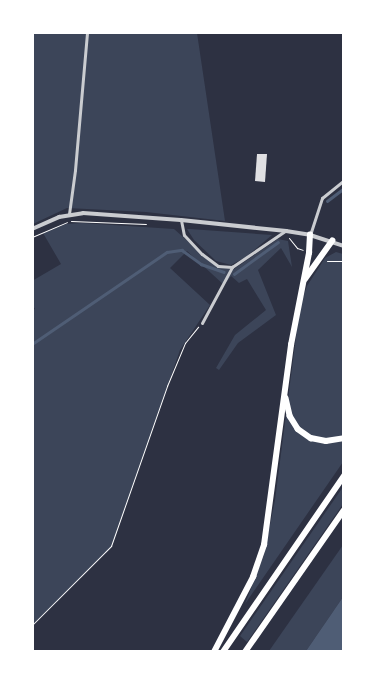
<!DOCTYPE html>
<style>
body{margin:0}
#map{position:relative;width:376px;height:684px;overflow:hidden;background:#2d3142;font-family:Figtree,sans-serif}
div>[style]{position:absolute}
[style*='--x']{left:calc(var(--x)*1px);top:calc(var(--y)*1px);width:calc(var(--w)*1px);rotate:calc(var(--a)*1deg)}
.green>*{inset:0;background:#3c4559}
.water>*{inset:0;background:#4f5d75}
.stream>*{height:2.5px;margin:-1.25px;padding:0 1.25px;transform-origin:1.25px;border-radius:1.25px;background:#4f5d75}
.building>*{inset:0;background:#e0e0e3}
.path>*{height:1px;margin:-0.5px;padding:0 0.5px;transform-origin:0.5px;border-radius:0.5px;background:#fff}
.minor>*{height:3px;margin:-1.5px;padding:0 1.5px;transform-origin:1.5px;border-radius:1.5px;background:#caccd0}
.tertiary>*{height:4px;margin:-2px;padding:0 2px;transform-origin:2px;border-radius:2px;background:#caccd0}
.motorway>*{height:5.5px;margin:-2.75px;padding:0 2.75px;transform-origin:2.75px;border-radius:2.75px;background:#fff}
span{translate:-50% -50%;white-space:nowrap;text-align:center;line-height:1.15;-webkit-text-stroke:5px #fff;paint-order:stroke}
.frame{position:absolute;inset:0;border:34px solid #fff;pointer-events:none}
</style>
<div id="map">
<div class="green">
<i style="clip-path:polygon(33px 33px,197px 33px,225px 221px,146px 212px,67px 208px,33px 224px)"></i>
<i style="clip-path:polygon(82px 223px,174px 229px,217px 267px,234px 269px,278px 239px,288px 241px,292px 267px,281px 248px,258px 270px,276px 315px,238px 343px,219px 370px,216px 368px,235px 335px,266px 310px,247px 279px,239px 283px,231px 276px,224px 285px,187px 251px,170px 268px,210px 305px,180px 350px,112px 546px,33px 625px,32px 310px,35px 309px,33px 306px,32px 281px,61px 264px,43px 233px,66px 224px)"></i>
<i style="clip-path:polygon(187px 229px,190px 229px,272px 235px,246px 257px,231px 265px,216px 261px,194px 240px)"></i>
<i style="clip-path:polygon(336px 252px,343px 254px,343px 462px,245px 604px,264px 555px,275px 500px,300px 306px,307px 286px,325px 258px)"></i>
<i style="clip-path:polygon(343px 487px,343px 504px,247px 642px,240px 636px)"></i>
<i style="clip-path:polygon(343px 545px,343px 597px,306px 651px,269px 651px)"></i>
</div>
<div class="water">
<i style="clip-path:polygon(343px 597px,343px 651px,306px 651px)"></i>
</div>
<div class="stream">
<i style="--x:327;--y:201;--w:21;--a:-37"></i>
<i style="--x:234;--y:274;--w:54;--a:-36"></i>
<i style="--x:32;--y:344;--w:163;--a:-34.3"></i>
<i style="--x:167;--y:252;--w:15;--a:-8"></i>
<i style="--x:182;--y:250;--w:24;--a:36"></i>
<i style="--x:201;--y:264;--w:24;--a:19"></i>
</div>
<div class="building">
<i style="clip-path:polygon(257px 154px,267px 154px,265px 182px,255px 181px)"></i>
</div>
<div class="path">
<i style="--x:71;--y:221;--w:75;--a:2.3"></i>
<i style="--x:32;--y:237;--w:38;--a:-23"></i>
<i style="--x:289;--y:238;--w:13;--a:51"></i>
<i style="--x:297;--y:248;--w:6;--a:18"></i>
<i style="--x:327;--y:261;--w:17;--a:0"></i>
<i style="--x:32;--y:625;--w:112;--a:-45"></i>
<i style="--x:111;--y:546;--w:170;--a:-70.7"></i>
<i style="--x:167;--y:386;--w:47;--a:-67.3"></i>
<i style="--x:185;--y:343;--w:21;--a:-51"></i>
</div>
<div class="minor">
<i style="--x:69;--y:214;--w:44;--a:-82.2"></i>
<i style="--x:75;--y:170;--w:139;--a:-85"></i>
<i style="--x:181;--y:220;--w:15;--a:79"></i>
<i style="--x:184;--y:235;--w:26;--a:47"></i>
<i style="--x:202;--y:254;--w:20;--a:37"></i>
<i style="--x:218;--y:266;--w:14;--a:4"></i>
<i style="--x:232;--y:267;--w:64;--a:-34.2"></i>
<i style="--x:310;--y:235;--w:39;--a:-72"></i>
<i style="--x:322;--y:198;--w:28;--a:-39"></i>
<i style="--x:202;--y:323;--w:64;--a:-61.8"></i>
</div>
<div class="tertiary">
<i style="--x:32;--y:229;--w:30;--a:-24"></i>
<i style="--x:59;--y:217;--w:24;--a:-9"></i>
<i style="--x:83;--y:213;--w:98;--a:4.1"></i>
<i style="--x:181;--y:220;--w:106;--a:6"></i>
<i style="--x:286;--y:231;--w:24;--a:9"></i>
<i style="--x:310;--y:235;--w:36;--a:18"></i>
</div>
<div class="motorway">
<i style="--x:305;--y:279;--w:47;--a:-54.6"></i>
<i style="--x:286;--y:398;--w:18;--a:77"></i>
<i style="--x:290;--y:416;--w:15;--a:58"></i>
<i style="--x:298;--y:429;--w:16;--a:35"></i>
<i style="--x:311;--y:438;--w:15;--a:11"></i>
<i style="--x:326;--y:441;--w:18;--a:-9"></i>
<i style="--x:214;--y:652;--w:85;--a:-62.5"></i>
<i style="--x:253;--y:577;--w:34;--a:-71"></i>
<i style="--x:264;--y:545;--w:202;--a:-82.3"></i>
<i style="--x:291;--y:345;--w:94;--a:-78.9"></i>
<i style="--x:309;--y:253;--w:18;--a:-87"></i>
<i style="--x:223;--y:652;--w:214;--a:-55.5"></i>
<i style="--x:245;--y:652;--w:173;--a:-55.1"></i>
</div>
<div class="frame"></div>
</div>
